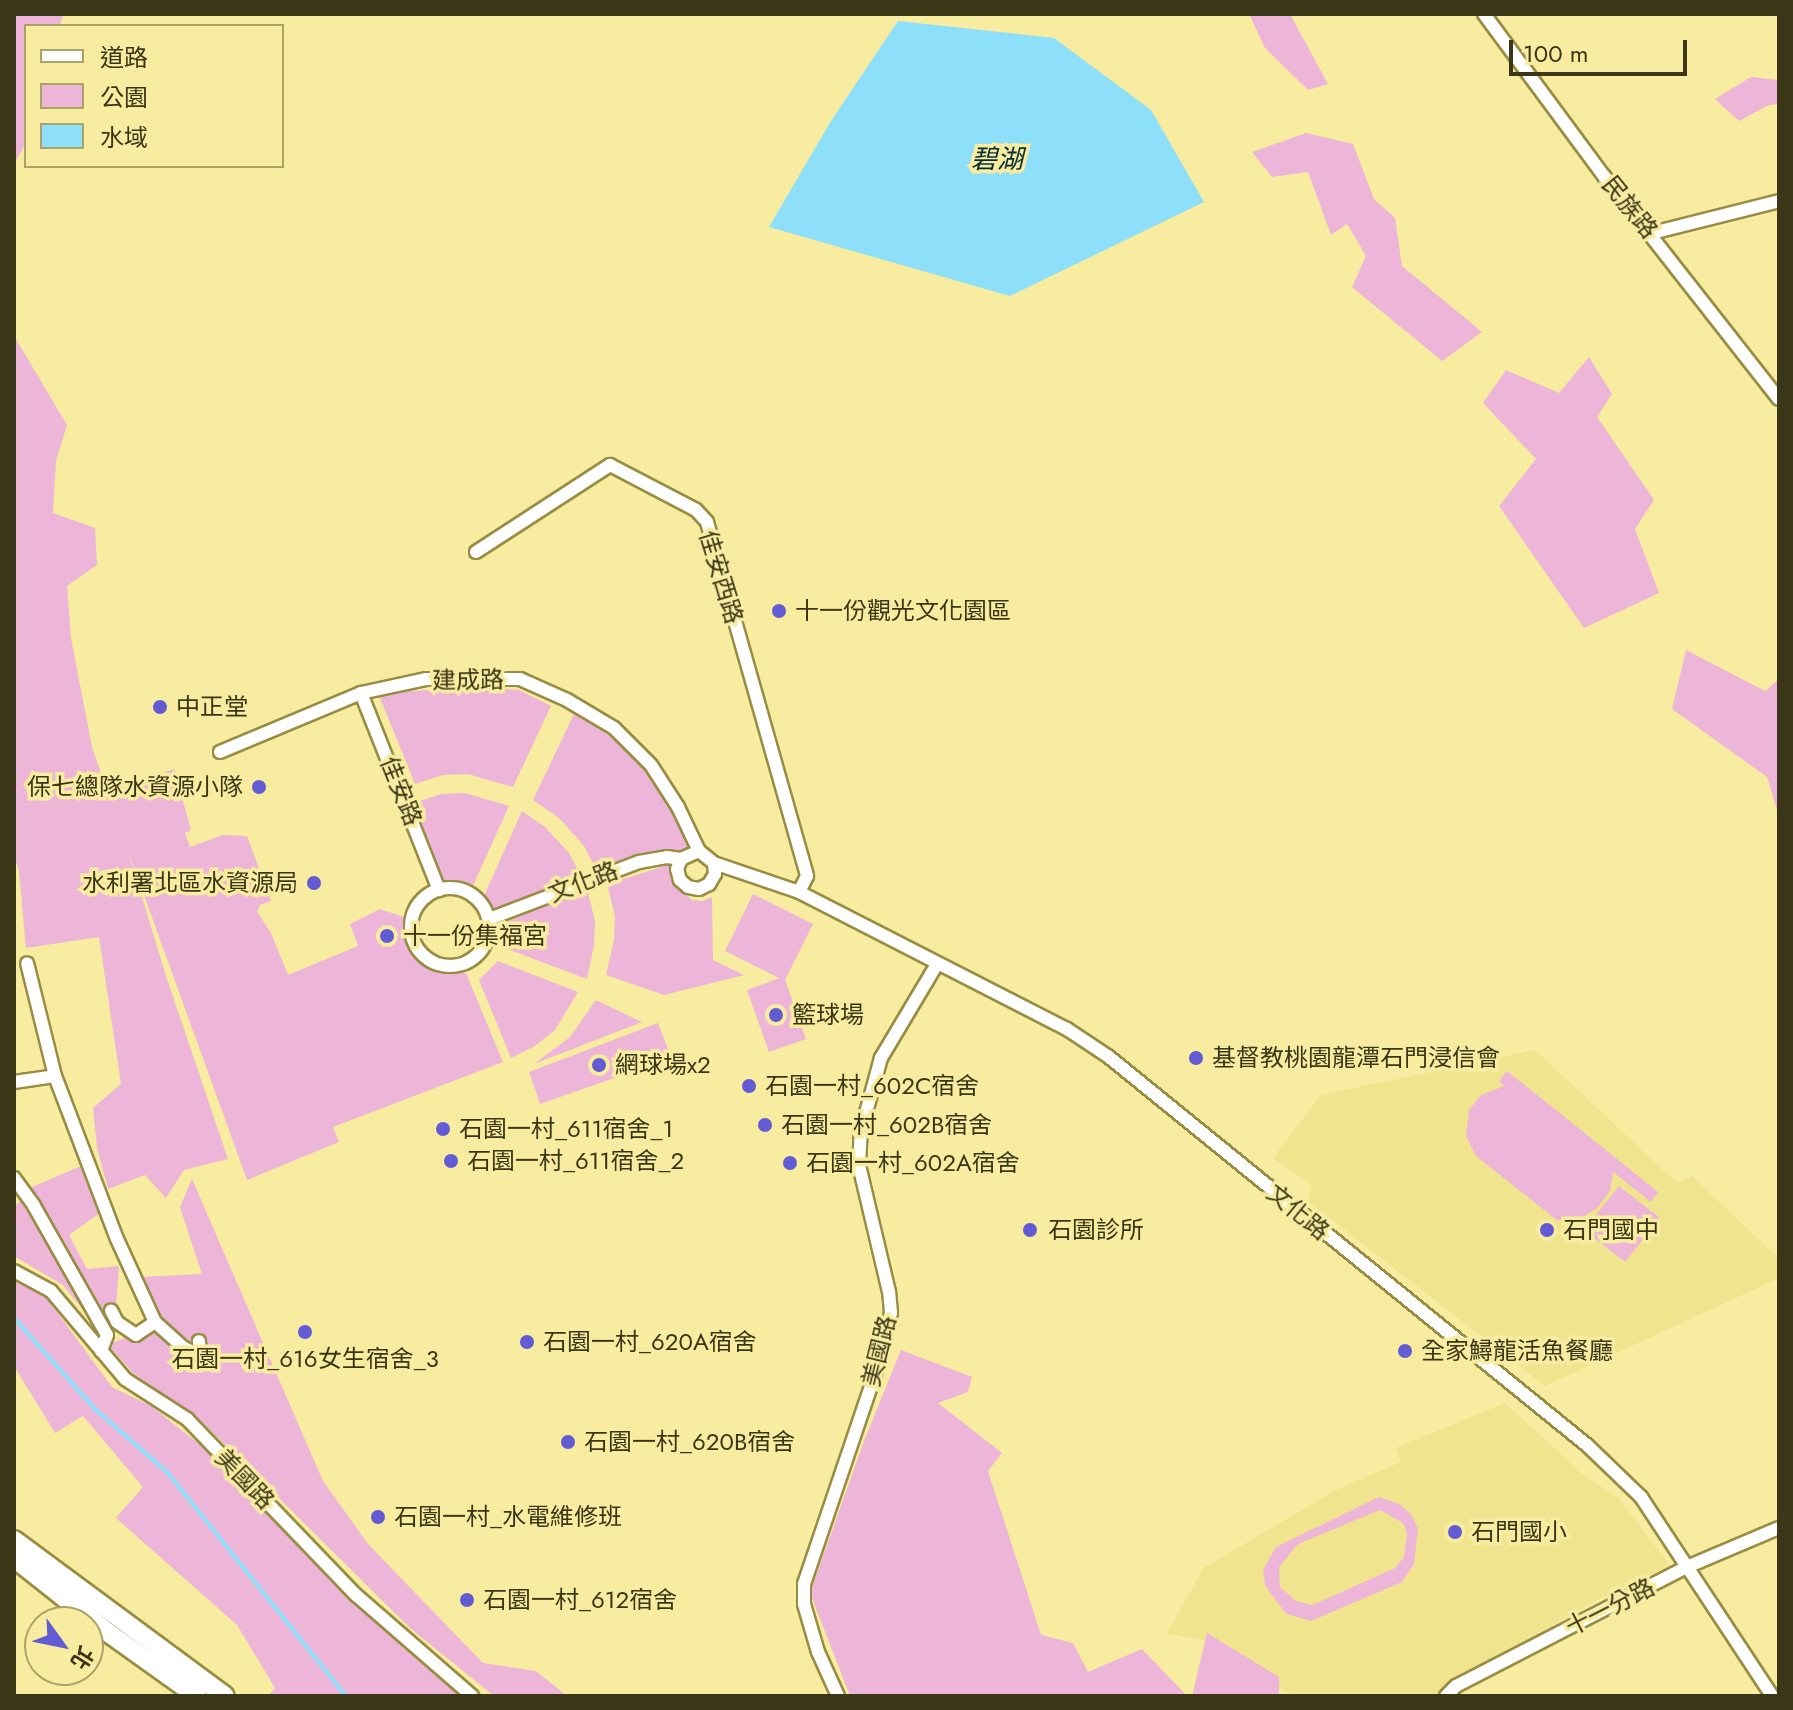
<!DOCTYPE html>
<meta charset="utf-8">
<style>
body{margin:0}
#map{position:relative;width:1793px;height:1710px;overflow:hidden;background:#f7ec9f;font-family:Jost,"Noto Sans TC",sans-serif}
div>[style]{position:absolute}
[style*='--x']{left:calc(var(--x)*1px);top:calc(var(--y)*1px);width:calc(var(--w)*1px);rotate:calc(var(--a)*1deg)}
.built>*{inset:0;background:#f0e48e}
.green>*{inset:0;background:#edb6d8}
.water>*{inset:0;background:#8edffa}
.stream>*{height:4px;margin:-2px;padding:0 2px;transform-origin:2px;border-radius:2px;background:#8edffa}
.roads{filter:drop-shadow(2px 0 #988d42) drop-shadow(-2px 0 #988d42) drop-shadow(0 2px #988d42) drop-shadow(0 -2px #988d42)}
.street>*{height:12px;margin:-6px;padding:0 6px;transform-origin:6px;border-radius:6px;background:#fff}
.street>.ring{margin:-6px;padding:0;box-sizing:content-box;background:none;border:12px solid #fff;border-radius:50%}
.primary>*{height:18px;margin:-9px;padding:0 9px;transform-origin:9px;border-radius:9px;background:#fff}
.dots>*{width:22px;height:22px;translate:-50% -50%;box-sizing:border-box;border:4px solid #f7ec9f;border-radius:50%}
span{translate:-50% -50%;white-space:nowrap;text-align:center;line-height:1.15;-webkit-text-stroke:7px #f7ec9f;paint-order:stroke}
.street-label{font-size:24px;color:#3b3617}
.poi-label{font-size:24px;color:#3b3617}
.left{translate:0 -50%;text-align:left}
.right{translate:-100% -50%;text-align:right}
.water-label{font-size:26px;color:#062e3a;font-style:italic}
.frame{position:absolute;inset:0;border:16px solid #3b3617;pointer-events:none}
.legend{position:absolute;left:24px;top:24px;width:260px;height:144px;box-sizing:border-box;background:#f7ec9f;border:2px solid #aca369;margin:0;padding:10px 14px;list-style:none;font-size:24px;color:#3b3617}
.legend li{display:flex;align-items:center;gap:16px;height:40px}
.legend b{width:40px;border:2px solid #aca369}
.north{position:absolute;left:24px;top:1606px;width:80px;height:80px;box-sizing:border-box;background:#f7ec9f;border:2px solid #aca369;border-radius:50%;rotate:123deg;font-size:22px;font-weight:700;line-height:32px;text-align:center;color:#3b3617}
.north::after{content:'';display:block;margin:auto;width:28px;height:36px;background:#625bd3;clip-path:polygon(50% 0,100% 100%,50% 72%,0 100%)}
.scale{position:absolute;left:1509px;top:40px;width:178px;height:36px;box-sizing:border-box;border:4px solid #3b3617;border-top:0;padding-left:10px;font-size:24px;line-height:28px;white-space:nowrap;color:#3b3617;-webkit-text-stroke:6px #f7ec9f;paint-order:stroke}
</style>
<div id="map">
<div class="built">
<i style="clip-path:polygon(1535px 1050px,1677px 1183px,1692px 1176px,1779px 1259px,1779px 1278px,1545px 1386px,1309px 1202px,1312px 1185px,1273px 1158px,1321px 1095px)"></i>
<i style="clip-path:polygon(1505px 1403px,1581px 1473px,1618px 1498px,1670px 1565px,1601px 1598px,1485px 1664px,1440px 1696px,1293px 1696px,1205px 1641px,1167px 1633px,1204px 1568px,1336px 1490px,1401px 1462px,1396px 1448px)"></i>
</div>
<div class="green">
<i style="clip-path:polygon(14px 14px,64px 14px,59px 26px,26px 26px,26px 143px,14px 164px)"></i>
<i style="clip-path:polygon(1249px 14px,1290px 14px,1328px 84px,1308px 90px,1265px 48px)"></i>
<i style="clip-path:polygon(1751px 77px,1779px 80px,1779px 104px,1769px 105px,1739px 121px,1715px 99px)"></i>
<i style="clip-path:polygon(1306px 133px,1353px 144px,1374px 199px,1395px 218px,1402px 266px,1482px 332px,1442px 361px,1352px 287px,1366px 256px,1347px 224px,1331px 235px,1308px 172px,1272px 177px,1252px 152px)"></i>
<i style="clip-path:polygon(14px 336px,67px 425px,56px 461px,53px 513px,95px 528px,97px 565px,67px 586px,71px 638px,92px 747px,108px 794px,174px 769px,191px 830px,185px 833px,190px 847px,223px 835px,247px 836px,271px 901px,260px 905px,257px 911px,271px 933px,288px 975px,358px 946px,350px 924px,380px 909px,419px 922px,416px 936px,421px 955px,435px 969px,466px 973px,503px 1062px,333px 1127px,339px 1142px,247px 1180px,128px 851px,166px 976px,228px 1159px,184px 1170px,166px 1198px,145px 1175px,108px 1189px,97px 1148px,93px 1108px,121px 1084px,99px 937px,26px 948px,19px 871px,14px 856px)"></i>
<i style="clip-path:polygon(1589px 357px,1612px 394px,1597px 417px,1654px 500px,1635px 529px,1659px 593px,1584px 628px,1499px 506px,1536px 459px,1483px 403px,1506px 370px,1559px 393px)"></i>
<i style="clip-path:polygon(1686px 650px,1765px 691px,1779px 679px,1779px 817px,1767px 777px,1672px 709px)"></i>
<i style="clip-path:polygon(478px 687px,519px 690px,551px 706px,513px 787px,468px 774px,443px 775px,415px 784px,378px 693px)"></i>
<i style="clip-path:polygon(574px 714px,615px 739px,648px 771px,672px 808px,691px 852px,598px 873px,584px 846px,559px 818px,533px 800px)"></i>
<i style="clip-path:polygon(465px 793px,509px 806px,471px 890px,446px 888px,414px 803px,441px 794px)"></i>
<i style="clip-path:polygon(522px 811px,545px 827px,569px 853px,582px 878px,497px 912px,484px 896px)"></i>
<i style="clip-path:polygon(668px 865px,673px 867px,671px 879px,692px 900px,703px 901px,712px 897px,713px 960px,744px 975px,664px 995px,606px 975px,614px 940px,615px 916px,607px 884px)"></i>
<i style="clip-path:polygon(587px 889px,595px 921px,594px 945px,587px 979px,502px 947px,501px 924px)"></i>
<i style="clip-path:polygon(753px 894px,813px 924px,785px 980px,806px 1039px,769px 1052px,747px 990px,779px 978px,725px 951px)"></i>
<i style="clip-path:polygon(498px 961px,578px 992px,555px 1030px,535px 1046px,511px 1058px,479px 980px)"></i>
<i style="clip-path:polygon(596px 1000px,642px 1022px,534px 1064px,570px 1037px)"></i>
<i style="clip-path:polygon(658px 1023px,671px 1058px,540px 1104px,529px 1072px)"></i>
<i style="clip-path:polygon(1507px 1071px,1658px 1192px,1651px 1202px,1613px 1172px,1610px 1191px,1597px 1208px,1578px 1220px,1557px 1220px,1476px 1156px,1466px 1136px,1469px 1110px,1481px 1095px,1504px 1086px,1499px 1081px)"></i>
<i style="clip-path:polygon(81px 1166px,104px 1210px,69px 1235px,87px 1269px,119px 1266px,116px 1309px,100px 1331px,63px 1285px,14px 1256px,14px 1208px,30px 1188px)"></i>
<i style="clip-path:polygon(192px 1179px,323px 1481px,368px 1544px,483px 1663px,536px 1671px,567px 1696px,494px 1696px,410px 1628px,200px 1420px,133px 1373px,108px 1345px,152px 1326px,139px 1277px,202px 1274px,180px 1207px)"></i>
<i style="clip-path:polygon(1619px 1186px,1660px 1218px,1625px 1262px,1584px 1230px)"></i>
<i style="clip-path:polygon(14px 1281px,45px 1296px,112px 1387px,151px 1406px,218px 1459px,471px 1696px,268px 1696px,275px 1688px,237px 1625px,116px 1518px,143px 1487px,83px 1416px,55px 1433px,14px 1366px)"></i>
<i style="clip-path:polygon(901px 1350px,972px 1377px,968px 1392px,938px 1403px,1002px 1453px,988px 1471px,1041px 1635px,1073px 1643px,1088px 1672px,1142px 1649px,1187px 1696px,850px 1696px,810px 1593px,864px 1441px)"></i>
<i style="clip-path:polygon(evenodd,1379px 1497px,1399px 1504px,1411px 1514px,1418px 1529px,1414px 1564px,1402px 1582px,1311px 1621px,1286px 1614px,1265px 1585px,1263px 1570px,1276px 1547px,1379px 1497px,1380px 1510px,1403px 1523px,1407px 1533px,1404px 1557px,1395px 1568px,1313px 1605px,1296px 1601px,1280px 1587px,1279px 1567px,1298px 1544px,1380px 1510px)"></i>
<i style="clip-path:polygon(1207px 1633px,1279px 1677px,1279px 1696px,1192px 1696px)"></i>
</div>
<div class="water">
<i style="clip-path:polygon(898px 21px,1054px 38px,1151px 110px,1204px 202px,1010px 296px,769px 227px,831px 121px)"></i>
</div>
<div class="stream">
<i style="--x:14;--y:1318;--w:123;--a:48.3"></i>
<i style="--x:96;--y:1410;--w:94;--a:41.1"></i>
<i style="--x:167;--y:1472;--w:287;--a:51.4"></i>
</div>
<div class="roads">
<div class="street">
<i style="--x:1484;--y:14;--w:202;--a:53.5"></i>
<i style="--x:1604;--y:176;--w:283;--a:51.9"></i>
<i style="--x:1652;--y:233;--w:131;--a:-14.1"></i>
<i style="--x:476;--y:552;--w:160;--a:-33"></i>
<i style="--x:610;--y:465;--w:97;--a:27.6"></i>
<i style="--x:696;--y:510;--w:16;--a:47"></i>
<i style="--x:707;--y:522;--w:368;--a:74.2"></i>
<i style="--x:807;--y:876;--w:18;--a:117"></i>
<i style="--x:361;--y:693;--w:212;--a:68.4"></i>
<i style="--x:220;--y:752;--w:153;--a:-22.7"></i>
<i style="--x:361;--y:693;--w:66;--a:-12.2"></i>
<i style="--x:426;--y:679;--w:94;--a:0"></i>
<i style="--x:520;--y:679;--w:51;--a:24.1"></i>
<i style="--x:567;--y:700;--w:55;--a:30.8"></i>
<i style="--x:614;--y:728;--w:52;--a:45"></i>
<i style="--x:651;--y:765;--w:50;--a:57.3"></i>
<i style="--x:678;--y:807;--w:49;--a:64.5"></i>
<i style="--x:714;--y:863;--w:90;--a:18.8"></i>
<i style="--x:799;--y:892;--w:301;--a:27.1"></i>
<i style="--x:1067;--y:1029;--w:50;--a:33.7"></i>
<i style="--x:1109;--y:1057;--w:617;--a:39.08"></i>
<i style="--x:1588;--y:1446;--w:74;--a:43.9"></i>
<i style="--x:1641;--y:1497;--w:238;--a:56.6"></i>
<i class="ring" style="left:411px;top:888px;width:66px;height:66px"></i>
<i style="--x:489;--y:919;--w:160;--a:-20.8"></i>
<i style="--x:639;--y:862;--w:28;--a:-10"></i>
<i style="--x:667;--y:857;--w:14;--a:8"></i>
<i style="--x:681;--y:859;--w:20;--a:-24"></i>
<i style="--x:699;--y:851;--w:19;--a:39"></i>
<i style="--x:714;--y:863;--w:11;--a:85"></i>
<i style="--x:715;--y:874;--w:12;--a:121"></i>
<i style="--x:709;--y:884;--w:11;--a:153"></i>
<i style="--x:699;--y:889;--w:11;--a:-170"></i>
<i style="--x:688;--y:887;--w:11;--a:-139"></i>
<i style="--x:680;--y:880;--w:11;--a:-105"></i>
<i style="--x:677;--y:869;--w:11;--a:-68"></i>
<i style="--x:55;--y:1076;--w:174;--a:69.2"></i>
<i style="--x:117;--y:1239;--w:91;--a:65.4"></i>
<i style="--x:155;--y:1322;--w:23;--a:146"></i>
<i style="--x:136;--y:1335;--w:23;--a:-146"></i>
<i style="--x:117;--y:1322;--w:13;--a:-117"></i>
<i style="--x:14;--y:1082;--w:41;--a:-8.3"></i>
<i style="--x:55;--y:1076;--w:116;--a:-103.9"></i>
<i style="--x:14;--y:1178;--w:34;--a:54"></i>
<i style="--x:34;--y:1206;--w:148;--a:60.5"></i>
<i style="--x:107;--y:1335;--w:17;--a:111"></i>
<i style="--x:14;--y:1271;--w:42;--a:28.4"></i>
<i style="--x:51;--y:1291;--w:115;--a:49.9"></i>
<i style="--x:125;--y:1379;--w:74;--a:32.8"></i>
<i style="--x:187;--y:1419;--w:244;--a:46.2"></i>
<i style="--x:356;--y:1595;--w:154;--a:41"></i>
<i style="--x:155;--y:1322;--w:39;--a:42"></i>
<i style="--x:184;--y:1348;--w:19;--a:25"></i>
<i style="--x:201;--y:1356;--w:15;--a:-98"></i>
<i style="--x:838;--y:1696;--w:48;--a:-114.4"></i>
<i style="--x:818;--y:1652;--w:50;--a:-106.3"></i>
<i style="--x:804;--y:1604;--w:20;--a:-90"></i>
<i style="--x:804;--y:1584;--w:231;--a:-71.3"></i>
<i style="--x:878;--y:1365;--w:54;--a:-76"></i>
<i style="--x:891;--y:1313;--w:21;--a:-95"></i>
<i style="--x:889;--y:1292;--w:130;--a:-103.3"></i>
<i style="--x:859;--y:1165;--w:34;--a:-87"></i>
<i style="--x:861;--y:1131;--w:76;--a:-74.7"></i>
<i style="--x:881;--y:1058;--w:109;--a:-59.2"></i>
<i style="--x:1446;--y:1696;--w:14;--a:-45"></i>
<i style="--x:1456;--y:1686;--w:260;--a:-27.3"></i>
<i style="--x:1687;--y:1567;--w:100;--a:-23"></i>
</div>
<div class="primary">
<i style="--x:14;--y:1540;--w:262;--a:36.5"></i>
<i style="--x:14;--y:1558;--w:122;--a:38.4"></i>
<i style="--x:110;--y:1634;--w:107;--a:35.5"></i>
</div>
</div>
<div class="dots">
<i style="left:779px;top:611px;background:#625bd3"></i>
<i style="left:160px;top:707px;background:#625bd3"></i>
<i style="left:259px;top:787px;background:#625bd3"></i>
<i style="left:314px;top:883px;background:#625bd3"></i>
<i style="left:387px;top:936px;background:#625bd3"></i>
<i style="left:776px;top:1015px;background:#625bd3"></i>
<i style="left:1196px;top:1058px;background:#625bd3"></i>
<i style="left:599px;top:1065px;background:#625bd3"></i>
<i style="left:749px;top:1086px;background:#625bd3"></i>
<i style="left:765px;top:1125px;background:#625bd3"></i>
<i style="left:443px;top:1129px;background:#625bd3"></i>
<i style="left:451px;top:1161px;background:#625bd3"></i>
<i style="left:790px;top:1163px;background:#625bd3"></i>
<i style="left:1030px;top:1230px;background:#625bd3"></i>
<i style="left:1547px;top:1230px;background:#625bd3"></i>
<i style="left:305px;top:1332px;background:#625bd3"></i>
<i style="left:527px;top:1342px;background:#625bd3"></i>
<i style="left:1405px;top:1351px;background:#625bd3"></i>
<i style="left:568px;top:1442px;background:#625bd3"></i>
<i style="left:378px;top:1517px;background:#625bd3"></i>
<i style="left:1455px;top:1532px;background:#625bd3"></i>
<i style="left:467px;top:1600px;background:#625bd3"></i>
</div>
<div class="street-label">
<span style="left:1630px;top:207px;rotate:51deg">民族路</span>
<span style="left:721px;top:577px;rotate:73deg">佳安西路</span>
<span style="left:468px;top:680px;rotate:-1deg">建成路</span>
<span style="left:401px;top:791px;rotate:68deg">佳安路</span>
<span style="left:583px;top:882px;rotate:-21deg">文化路</span>
<span style="left:1298px;top:1212px;rotate:39deg">文化路</span>
<span style="left:879px;top:1351px;rotate:-76deg">美國路</span>
<span style="left:245px;top:1479px;rotate:46deg">美國路</span>
<span style="left:1610px;top:1607px;rotate:-27deg">十一分路</span>
</div>
<div class="poi-label">
<span class="left" style="left:795px;top:611px">十一份觀光文化園區</span>
<span class="left" style="left:176px;top:707px">中正堂</span>
<span class="right" style="left:243px;top:787px">保七總隊水資源小隊</span>
<span class="right" style="left:298px;top:883px">水利署北區水資源局</span>
<span class="left" style="left:403px;top:936px">十一份集福宮</span>
<span class="left" style="left:792px;top:1015px">籃球場</span>
<span class="left" style="left:1212px;top:1058px">基督教桃園龍潭石門浸信會</span>
<span class="left" style="left:615px;top:1065px">網球場x2</span>
<span class="left" style="left:765px;top:1086px">石園一村_602C宿舍</span>
<span class="left" style="left:781px;top:1125px">石園一村_602B宿舍</span>
<span class="left" style="left:459px;top:1129px">石園一村_611宿舍_1</span>
<span class="left" style="left:467px;top:1161px">石園一村_611宿舍_2</span>
<span class="left" style="left:806px;top:1163px">石園一村_602A宿舍</span>
<span class="left" style="left:1048px;top:1230px">石園診所</span>
<span class="left" style="left:1563px;top:1230px">石門國中</span>
<span class="left" style="left:543px;top:1342px">石園一村_620A宿舍</span>
<span class="left" style="left:1421px;top:1351px">全家鱘龍活魚餐廳</span>
<span style="left:305px;top:1359px">石園一村_616女生宿舍_3</span>
<span class="left" style="left:584px;top:1442px">石園一村_620B宿舍</span>
<span class="left" style="left:394px;top:1517px">石園一村_水電維修班</span>
<span class="left" style="left:1471px;top:1532px">石門國小</span>
<span class="left" style="left:483px;top:1600px">石園一村_612宿舍</span>
</div>
<div class="water-label">
<span style="left:997px;top:160px">碧湖</span>
</div>
<div class="frame"></div>
<ul class="legend">
<li><b style="height:10px;background:#fff"></b>道路</li>
<li><b style="height:22px;background:#edb6d8"></b>公園</li>
<li><b style="height:22px;background:#8edffa"></b>水域</li>
</ul>
<div class="north">北</div>
<div class="scale">100 m</div>
</div>
